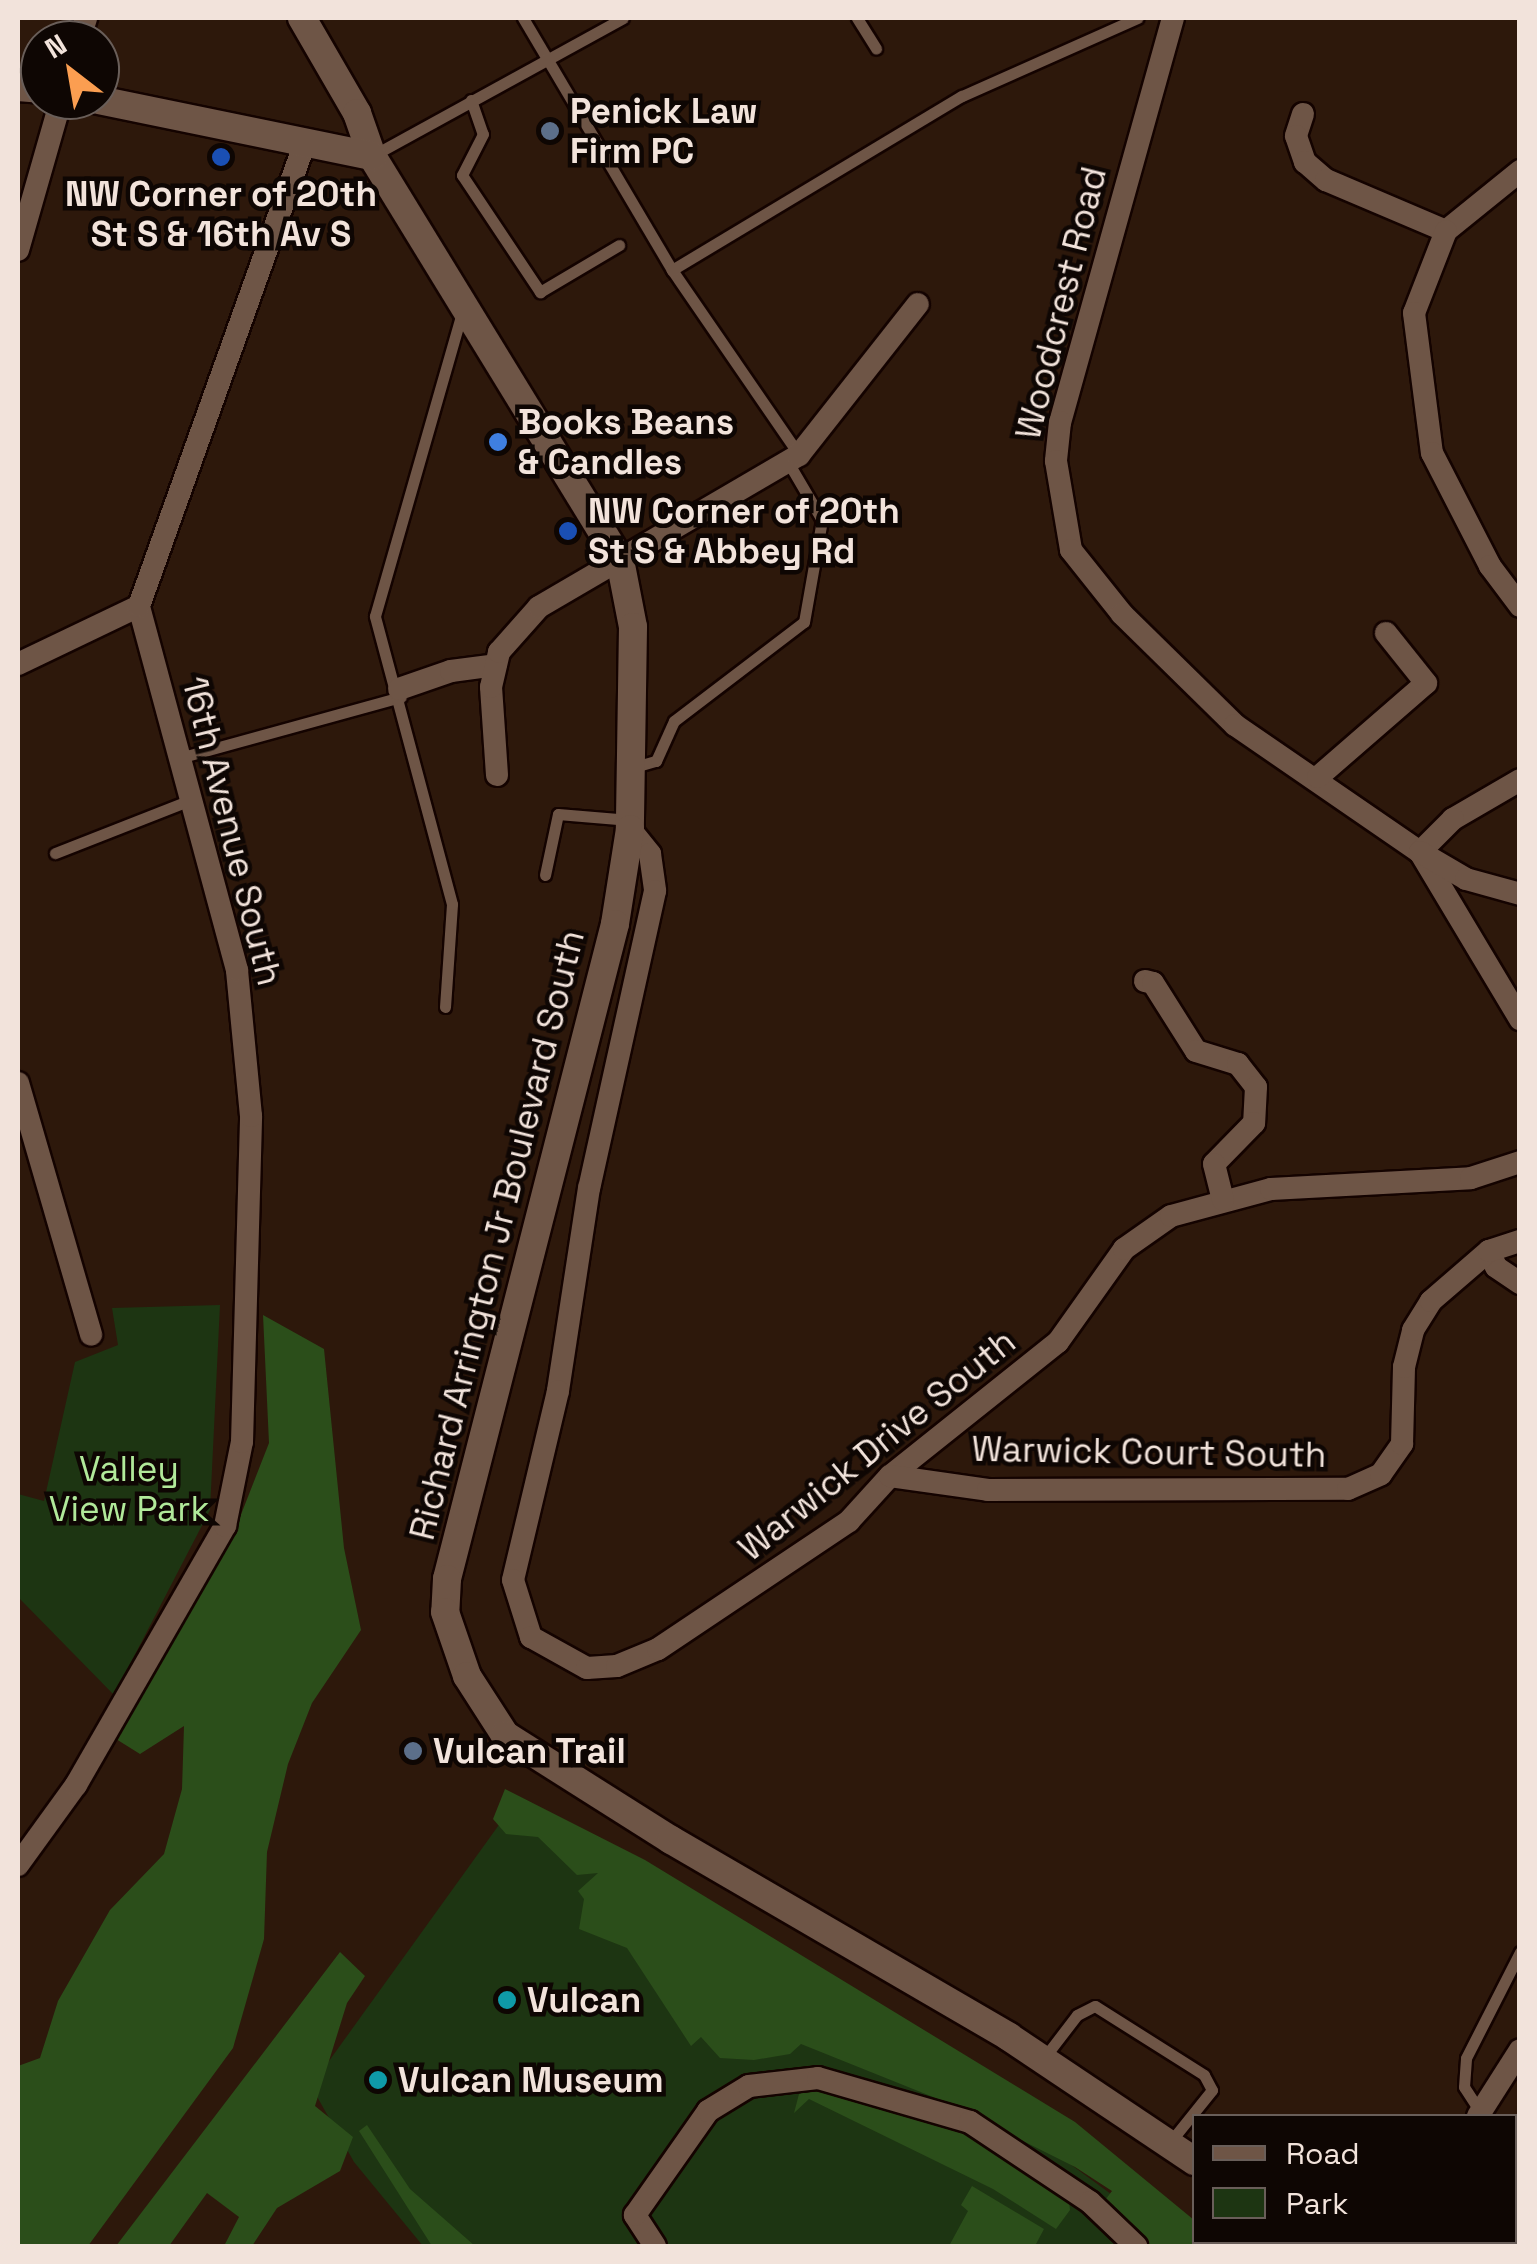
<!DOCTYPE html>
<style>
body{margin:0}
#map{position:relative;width:1537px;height:2264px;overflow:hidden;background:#2d180b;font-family:"Space Grotesk",sans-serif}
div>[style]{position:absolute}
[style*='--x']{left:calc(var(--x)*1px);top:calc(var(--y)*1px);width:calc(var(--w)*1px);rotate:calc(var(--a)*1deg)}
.green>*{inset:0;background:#1d3512}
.forest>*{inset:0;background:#2b4e1a}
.roads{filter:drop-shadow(2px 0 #140300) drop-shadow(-2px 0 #140300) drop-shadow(0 2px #140300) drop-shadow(0 -2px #140300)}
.service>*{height:11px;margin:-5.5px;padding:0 5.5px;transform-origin:5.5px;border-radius:5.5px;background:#6e5546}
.minor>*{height:22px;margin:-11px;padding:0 11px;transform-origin:11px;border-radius:11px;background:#6e5546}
.tertiary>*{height:28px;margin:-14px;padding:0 14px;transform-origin:14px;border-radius:14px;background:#6e5546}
.dots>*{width:28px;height:28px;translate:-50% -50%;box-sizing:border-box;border:5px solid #0e0603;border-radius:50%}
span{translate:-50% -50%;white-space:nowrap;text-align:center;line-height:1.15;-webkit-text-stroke:9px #0e0603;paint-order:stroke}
.poi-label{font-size:35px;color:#f2e3db;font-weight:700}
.left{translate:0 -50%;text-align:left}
.street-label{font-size:35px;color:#f2e3db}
.park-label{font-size:35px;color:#b1e99a}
.frame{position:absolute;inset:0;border:20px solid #f2e3db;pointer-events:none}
.legend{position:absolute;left:1192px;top:2114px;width:325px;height:130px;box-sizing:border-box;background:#0e0603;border:2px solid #695e59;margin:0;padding:12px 18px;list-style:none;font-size:30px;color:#f2e3db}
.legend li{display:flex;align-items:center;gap:20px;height:50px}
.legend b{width:50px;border:2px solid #695e59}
.north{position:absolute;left:20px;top:20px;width:100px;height:100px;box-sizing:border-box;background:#0e0603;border:2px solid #695e59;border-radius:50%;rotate:329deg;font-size:28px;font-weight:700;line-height:40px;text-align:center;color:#f2e3db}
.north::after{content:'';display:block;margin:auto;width:35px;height:45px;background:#fb9e51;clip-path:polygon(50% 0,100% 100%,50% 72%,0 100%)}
</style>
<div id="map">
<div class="green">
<i style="clip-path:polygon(220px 1305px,210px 1510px,114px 1695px,18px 1597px,18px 1494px,44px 1501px,75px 1362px,118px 1345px,112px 1308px)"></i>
<i style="clip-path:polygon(511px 1808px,983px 2100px,1115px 2197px,1160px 2246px,423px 2246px,354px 2162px,311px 2086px)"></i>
</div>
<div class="forest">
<i style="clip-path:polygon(263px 1315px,324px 1349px,344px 1548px,361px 1630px,312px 1703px,288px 1764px,267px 1852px,264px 1939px,233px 2048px,88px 2246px,18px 2246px,18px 2066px,40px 2058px,58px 2001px,110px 1910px,164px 1854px,182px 1789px,184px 1726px,140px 1754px,116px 1739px,231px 1540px,269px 1443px)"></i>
<i style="clip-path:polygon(505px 1789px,645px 1860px,1075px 2122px,1194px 2220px,1194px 2242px,1224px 2246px,1147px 2246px,1102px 2204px,1112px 2191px,1075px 2167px,943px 2101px,801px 2044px,790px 2054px,754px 2060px,720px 2058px,701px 2037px,691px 2046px,627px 1948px,579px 1929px,584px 1899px,578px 1891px,598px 1873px,577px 1875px,538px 1837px,506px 1834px,493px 1819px)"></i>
<i style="clip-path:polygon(340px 1952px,365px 1976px,347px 2003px,315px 2106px,353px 2137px,340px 2171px,277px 2208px,252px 2246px,224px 2246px,239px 2217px,207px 2193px,169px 2246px,116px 2246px)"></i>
<i style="clip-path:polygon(817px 2087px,972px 2133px,1069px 2201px,1070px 2210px,1056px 2229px,993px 2189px,809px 2099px,794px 2113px,799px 2094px)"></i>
<i style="clip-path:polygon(367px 2125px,410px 2189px,475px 2246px,432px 2246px,359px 2131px)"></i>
<i style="clip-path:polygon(972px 2186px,1044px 2229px,1036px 2244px,949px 2246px,968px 2211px,961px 2205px)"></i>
</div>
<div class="roads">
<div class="service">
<i style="--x:523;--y:18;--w:293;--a:59.4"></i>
<i style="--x:672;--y:270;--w:224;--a:55.5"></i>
<i style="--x:857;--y:18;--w:36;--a:58"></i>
<i style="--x:471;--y:100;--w:36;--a:71"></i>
<i style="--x:483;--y:134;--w:46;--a:117.1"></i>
<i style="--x:462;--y:175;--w:141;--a:56.3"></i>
<i style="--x:540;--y:292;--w:92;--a:-30.7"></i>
<i style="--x:372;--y:156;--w:286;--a:-28.8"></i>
<i style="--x:672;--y:270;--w:338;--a:-31"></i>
<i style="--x:962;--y:96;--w:192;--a:-24"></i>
<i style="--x:179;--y:758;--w:230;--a:-15.4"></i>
<i style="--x:631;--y:768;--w:26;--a:-16"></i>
<i style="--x:656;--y:761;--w:44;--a:-65.8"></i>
<i style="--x:674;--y:721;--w:163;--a:-37.3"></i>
<i style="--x:804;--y:622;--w:104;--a:-80"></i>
<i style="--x:822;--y:520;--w:67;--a:-120.4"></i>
<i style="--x:55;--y:853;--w:145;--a:-21.4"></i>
<i style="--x:545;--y:875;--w:62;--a:-78"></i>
<i style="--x:558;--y:814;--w:72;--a:4.8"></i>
<i style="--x:445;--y:1007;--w:103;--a:-86.1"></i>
<i style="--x:452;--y:904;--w:298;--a:-105"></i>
<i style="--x:375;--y:616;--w:319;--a:-74"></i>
<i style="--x:1044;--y:2058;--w:54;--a:-52.5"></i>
<i style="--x:1077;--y:2015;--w:20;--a:-27"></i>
<i style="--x:1095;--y:2006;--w:129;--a:32.3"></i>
<i style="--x:1204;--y:2075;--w:17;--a:62"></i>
<i style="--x:1212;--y:2090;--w:65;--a:128.8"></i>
<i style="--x:1481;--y:2113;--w:31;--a:-123"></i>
<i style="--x:1464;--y:2087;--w:29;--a:-86"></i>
<i style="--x:1466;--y:2058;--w:119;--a:-63"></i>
</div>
<div class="minor">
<i style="--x:1173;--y:18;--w:420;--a:105.6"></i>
<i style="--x:1060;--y:422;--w:39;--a:96"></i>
<i style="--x:1056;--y:461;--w:90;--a:80.4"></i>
<i style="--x:1071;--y:550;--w:82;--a:51.4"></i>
<i style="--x:1122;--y:614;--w:158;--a:44.5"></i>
<i style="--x:1235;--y:725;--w:224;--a:34.5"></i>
<i style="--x:1420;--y:852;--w:195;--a:59.1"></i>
<i style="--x:79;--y:40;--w:23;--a:-72"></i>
<i style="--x:1303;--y:114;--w:23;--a:108"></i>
<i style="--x:1296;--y:136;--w:28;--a:71"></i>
<i style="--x:1305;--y:162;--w:28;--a:41"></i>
<i style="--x:1326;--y:180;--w:130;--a:23"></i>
<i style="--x:1520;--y:171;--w:95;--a:141"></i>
<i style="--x:1446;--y:231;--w:88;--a:111.3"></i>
<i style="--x:1414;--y:313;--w:141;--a:82.7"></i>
<i style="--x:1432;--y:453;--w:127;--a:62.8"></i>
<i style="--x:1490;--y:566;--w:50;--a:53.1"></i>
<i style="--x:18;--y:250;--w:156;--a:-74"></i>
<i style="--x:18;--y:664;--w:134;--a:-25.6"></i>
<i style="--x:399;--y:689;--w:55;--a:-19.1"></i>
<i style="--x:451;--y:671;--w:45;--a:-7.6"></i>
<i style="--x:497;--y:775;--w:88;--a:-93.9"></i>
<i style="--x:491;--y:687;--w:36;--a:-77"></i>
<i style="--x:499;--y:652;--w:60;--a:-48.4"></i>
<i style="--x:539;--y:607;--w:301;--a:-30.3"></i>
<i style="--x:799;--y:455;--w:192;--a:-51.8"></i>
<i style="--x:1318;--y:777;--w:143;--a:-41"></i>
<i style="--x:1426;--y:683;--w:64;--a:-128.7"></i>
<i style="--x:1520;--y:780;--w:78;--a:149.8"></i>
<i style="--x:1453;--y:819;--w:47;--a:135"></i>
<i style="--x:1420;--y:852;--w:53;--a:30.4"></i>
<i style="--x:1466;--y:879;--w:56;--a:15.5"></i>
<i style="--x:630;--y:829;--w:32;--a:51"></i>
<i style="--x:650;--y:854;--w:37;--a:82"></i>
<i style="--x:655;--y:891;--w:304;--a:102.5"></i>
<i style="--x:589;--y:1188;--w:205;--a:98.7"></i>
<i style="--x:558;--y:1391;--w:194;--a:103.4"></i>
<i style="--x:513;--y:1580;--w:60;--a:72.5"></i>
<i style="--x:531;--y:1637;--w:64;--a:29"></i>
<i style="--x:587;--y:1668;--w:30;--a:-4"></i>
<i style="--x:617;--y:1666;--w:44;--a:-22.5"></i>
<i style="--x:658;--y:1649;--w:230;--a:-33.8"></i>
<i style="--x:849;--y:1521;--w:61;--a:-47.7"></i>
<i style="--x:890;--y:1476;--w:215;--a:-38.6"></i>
<i style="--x:1058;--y:1342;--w:114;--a:-54.6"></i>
<i style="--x:1124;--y:1249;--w:57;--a:-35.1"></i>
<i style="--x:1171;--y:1216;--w:104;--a:-15.1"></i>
<i style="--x:1271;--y:1189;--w:200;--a:-3.1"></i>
<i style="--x:1471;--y:1178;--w:52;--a:-18.1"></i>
<i style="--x:1145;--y:981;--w:8;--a:14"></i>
<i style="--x:1153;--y:983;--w:80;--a:57.7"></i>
<i style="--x:1196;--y:1051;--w:44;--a:17.2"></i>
<i style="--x:1238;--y:1064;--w:29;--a:52"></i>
<i style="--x:1256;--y:1087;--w:36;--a:93"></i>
<i style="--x:1254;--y:1123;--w:57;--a:134.3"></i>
<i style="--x:1214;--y:1164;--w:37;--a:76"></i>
<i style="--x:18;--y:1083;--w:262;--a:73.8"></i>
<i style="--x:1489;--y:1251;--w:17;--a:66"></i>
<i style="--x:1496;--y:1267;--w:29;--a:34"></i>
<i style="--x:890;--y:1476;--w:99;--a:8.1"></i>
<i style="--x:988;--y:1490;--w:360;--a:-0.2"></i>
<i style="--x:1348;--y:1489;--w:36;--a:-24"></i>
<i style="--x:1381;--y:1474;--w:37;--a:-55"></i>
<i style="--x:1402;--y:1444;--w:77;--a:-88.5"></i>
<i style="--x:1404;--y:1367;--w:38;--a:-76"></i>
<i style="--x:1413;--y:1330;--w:34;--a:-58"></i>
<i style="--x:1431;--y:1301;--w:77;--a:-40.8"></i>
<i style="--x:1489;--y:1251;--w:33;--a:-18"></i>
<i style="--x:18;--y:1865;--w:99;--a:-54.1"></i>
<i style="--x:76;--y:1785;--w:299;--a:-60.1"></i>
<i style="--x:225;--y:1526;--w:86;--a:-78.6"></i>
<i style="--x:242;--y:1442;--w:326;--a:-88.4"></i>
<i style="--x:251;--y:1116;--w:147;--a:-95.5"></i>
<i style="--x:237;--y:970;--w:377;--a:-105.1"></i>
<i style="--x:139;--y:606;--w:491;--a:-70.3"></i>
<i style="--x:1478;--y:2116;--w:78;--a:-57.5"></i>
<i style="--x:655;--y:2246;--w:37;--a:-123"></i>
<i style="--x:635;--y:2215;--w:127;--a:-54.9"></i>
<i style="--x:708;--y:2111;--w:48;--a:-31.4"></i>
<i style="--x:749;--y:2086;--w:69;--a:-6.6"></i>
<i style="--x:818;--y:2078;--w:158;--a:16.1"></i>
<i style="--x:970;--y:2122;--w:144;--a:33.7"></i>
<i style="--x:1090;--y:2202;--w:64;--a:43.7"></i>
<i style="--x:1398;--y:2246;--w:5;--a:-53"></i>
</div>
<div class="tertiary">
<i style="--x:302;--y:18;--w:110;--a:59.9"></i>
<i style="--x:357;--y:113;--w:46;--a:70.8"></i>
<i style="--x:372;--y:156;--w:474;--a:58.5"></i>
<i style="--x:620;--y:560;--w:68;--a:79"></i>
<i style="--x:633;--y:627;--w:202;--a:90.9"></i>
<i style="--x:630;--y:829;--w:96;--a:99"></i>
<i style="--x:615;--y:924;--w:676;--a:104.39"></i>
<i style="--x:447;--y:1579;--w:33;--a:93"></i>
<i style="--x:445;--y:1612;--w:68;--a:71"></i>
<i style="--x:467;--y:1676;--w:70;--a:57.2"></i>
<i style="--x:505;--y:1735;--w:196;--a:32.3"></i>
<i style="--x:671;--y:1840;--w:391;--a:30.2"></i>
<i style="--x:1009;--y:2037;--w:223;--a:33.8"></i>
<i style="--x:18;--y:87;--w:22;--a:5"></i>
<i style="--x:99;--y:100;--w:279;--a:11.6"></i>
<i style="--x:1290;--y:2242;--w:7;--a:34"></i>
</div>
</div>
<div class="dots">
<i style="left:550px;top:131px;background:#5c6f8a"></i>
<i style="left:221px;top:157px;background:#1a4fb4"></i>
<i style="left:498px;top:442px;background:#3f7fe0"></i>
<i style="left:568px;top:531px;background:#1a4fb4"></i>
<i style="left:413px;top:1751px;background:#5c6f8a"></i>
<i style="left:507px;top:2000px;background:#0f9aa8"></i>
<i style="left:378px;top:2080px;background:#0f9aa8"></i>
</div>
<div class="poi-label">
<span class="left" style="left:570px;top:131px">Penick Law<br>Firm PC</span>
<span style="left:221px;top:214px">NW Corner of 20th<br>St S &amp; 16th Av S</span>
<span class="left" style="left:518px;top:442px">Books Beans<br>&amp; Candles</span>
<span class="left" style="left:588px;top:531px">NW Corner of 20th<br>St S &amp; Abbey Rd</span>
<span class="left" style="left:433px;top:1751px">Vulcan Trail</span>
<span class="left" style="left:527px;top:2000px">Vulcan</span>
<span class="left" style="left:398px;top:2080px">Vulcan Museum</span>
</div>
<div class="street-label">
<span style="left:1061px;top:303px;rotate:-76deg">Woodcrest Road</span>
<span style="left:232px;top:831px;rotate:76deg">16th Avenue South</span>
<span style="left:497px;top:1235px;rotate:-76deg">Richard Arrington Jr Boulevard South</span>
<span style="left:877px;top:1445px;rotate:-39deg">Warwick Drive South</span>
<span style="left:1149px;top:1452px;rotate:1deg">Warwick Court South</span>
</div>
<div class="park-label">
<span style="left:129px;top:1489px">Valley<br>View Park</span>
</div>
<div class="frame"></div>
<ul class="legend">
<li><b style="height:12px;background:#6e5546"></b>Road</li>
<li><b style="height:28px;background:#1d3512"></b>Park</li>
</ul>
<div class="north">N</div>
</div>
